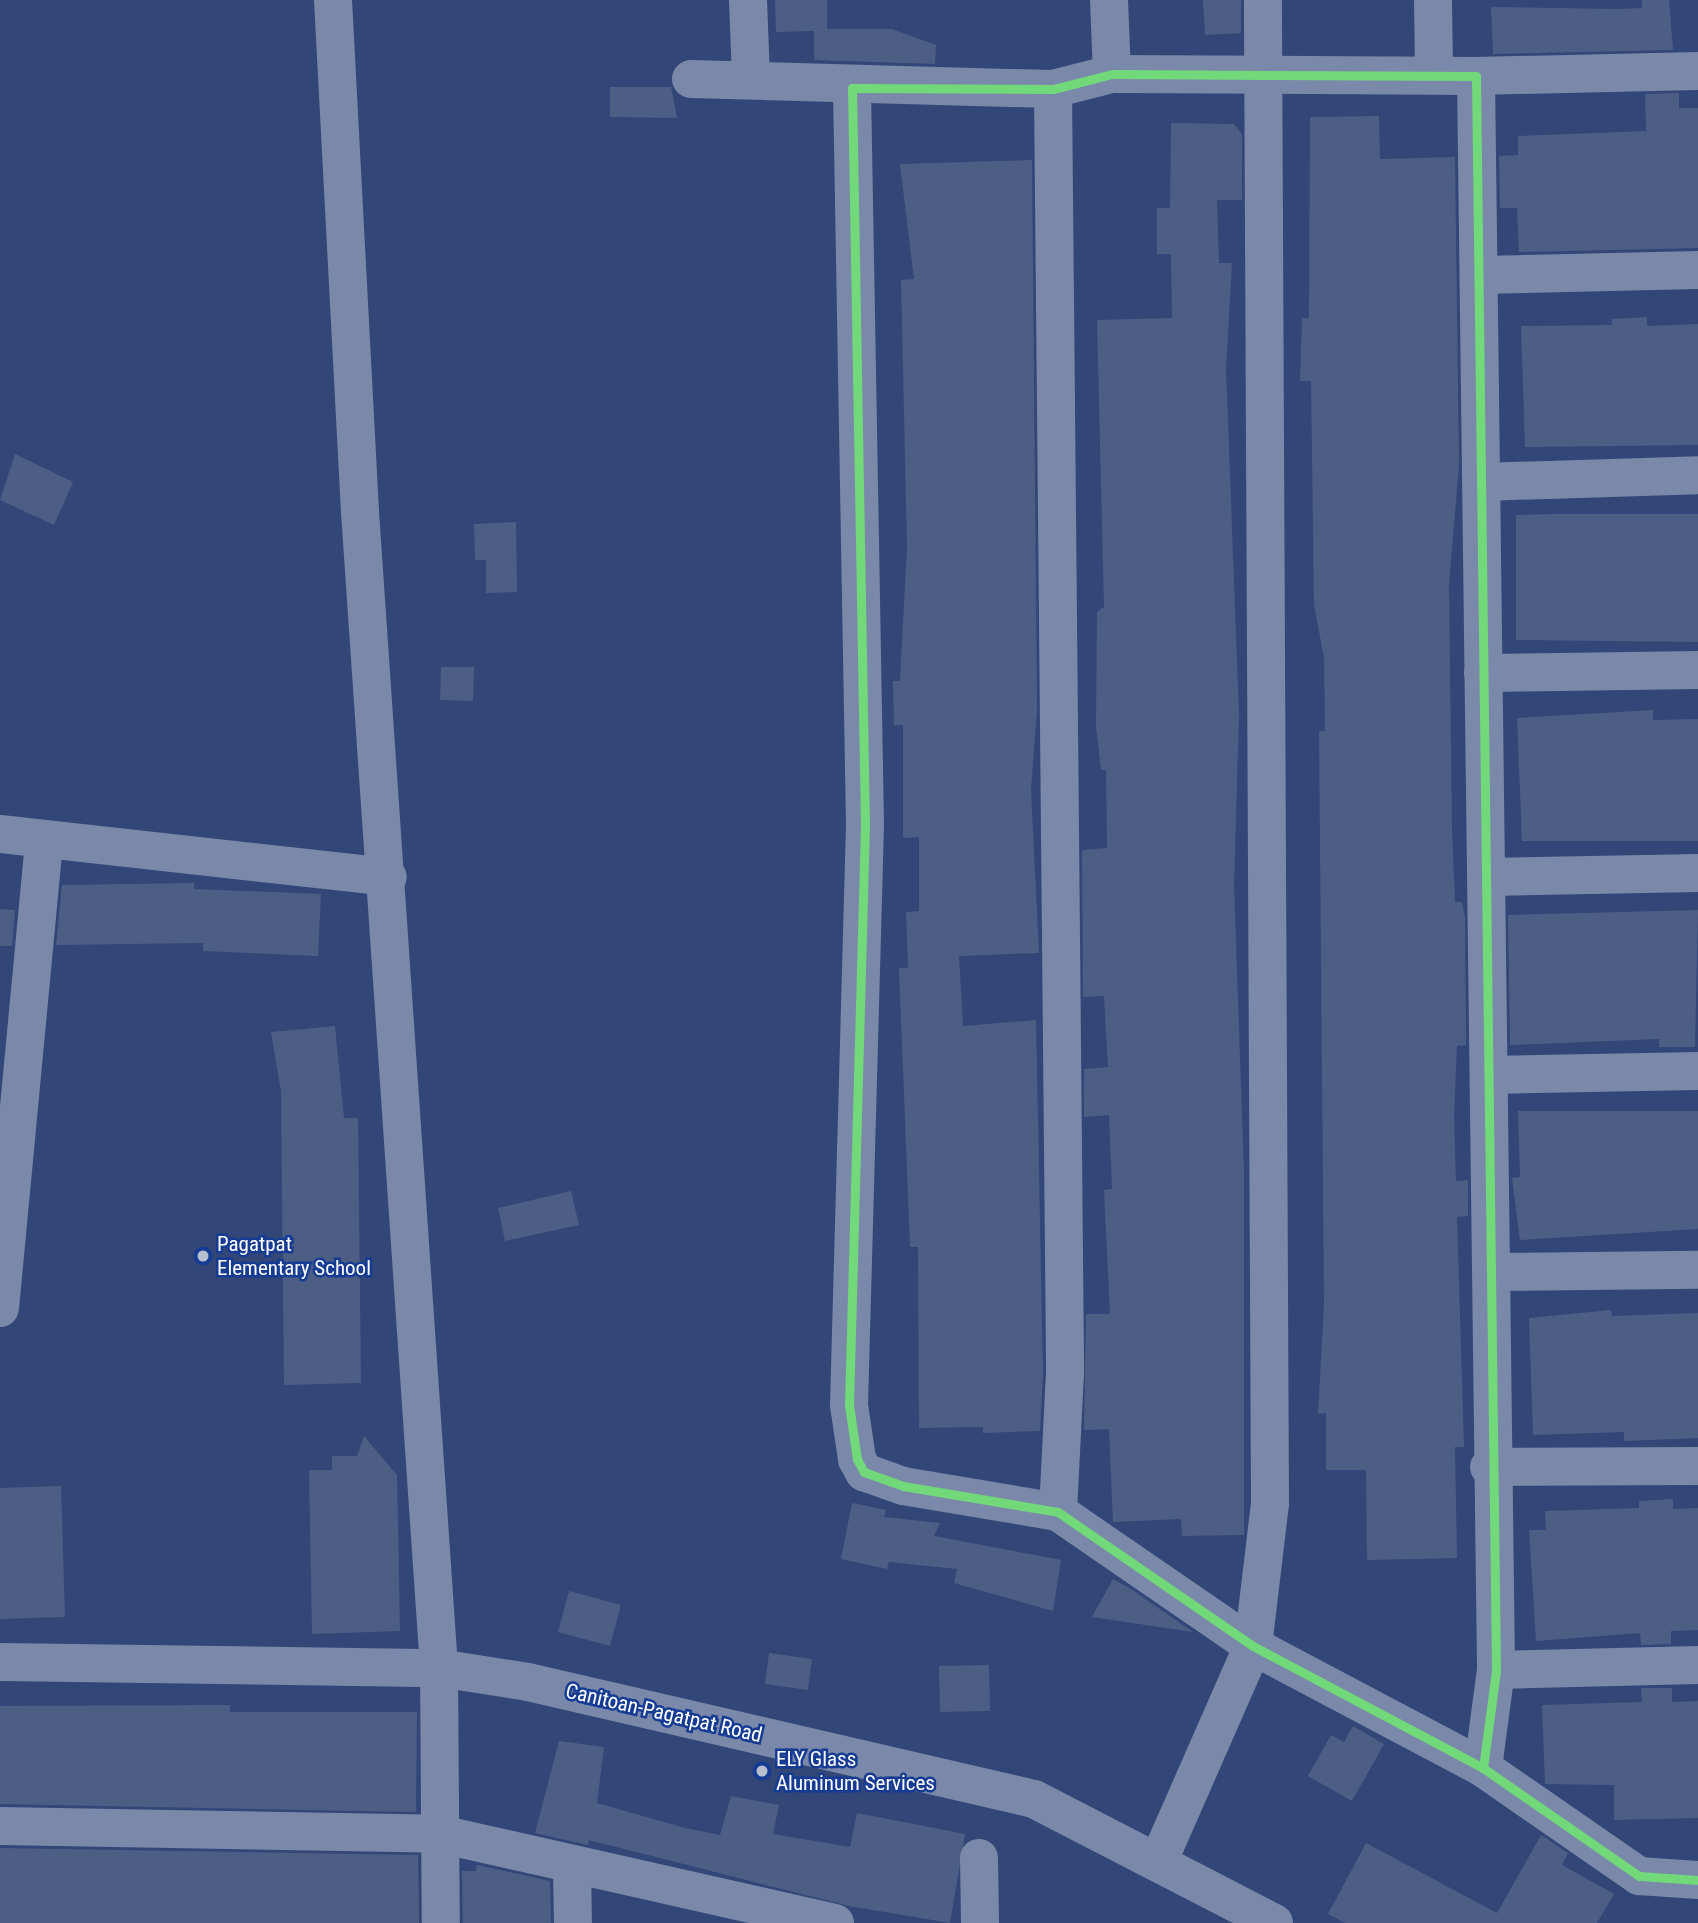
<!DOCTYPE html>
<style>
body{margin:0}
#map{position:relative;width:1698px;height:1923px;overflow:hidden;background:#324777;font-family:"Roboto Condensed",sans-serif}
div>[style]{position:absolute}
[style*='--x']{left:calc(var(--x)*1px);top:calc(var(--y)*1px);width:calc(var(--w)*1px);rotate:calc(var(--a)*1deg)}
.building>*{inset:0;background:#4d5e85}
.minor>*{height:38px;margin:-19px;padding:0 19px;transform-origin:19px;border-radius:19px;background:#7a89a9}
.cycleway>*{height:9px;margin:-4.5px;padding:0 4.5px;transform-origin:4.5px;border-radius:4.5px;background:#71d979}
.dots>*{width:19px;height:19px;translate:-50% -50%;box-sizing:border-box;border:4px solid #153b94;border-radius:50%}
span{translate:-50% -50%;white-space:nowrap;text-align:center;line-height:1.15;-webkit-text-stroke:5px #153b94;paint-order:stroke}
.poi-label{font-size:21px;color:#fff}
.left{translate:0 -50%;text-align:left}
.street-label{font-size:21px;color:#fff}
</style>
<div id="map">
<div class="building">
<i style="clip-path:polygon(775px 0,827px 0,827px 29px,892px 29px,936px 45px,935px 64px,814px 60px,814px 31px,776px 32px)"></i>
<i style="clip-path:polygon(1203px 0,1241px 0,1241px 33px,1205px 35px)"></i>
<i style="clip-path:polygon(1642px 0,1669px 0,1673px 50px,1493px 54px,1491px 7px,1619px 9px,1642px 8px)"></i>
<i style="clip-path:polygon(610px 87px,671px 87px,677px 118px,610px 117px)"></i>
<i style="clip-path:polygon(1679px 93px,1679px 108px,1698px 108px,1698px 248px,1519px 252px,1517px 208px,1500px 208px,1499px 156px,1518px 155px,1518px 136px,1646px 131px,1645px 94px)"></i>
<i style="clip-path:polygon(1379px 116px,1380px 159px,1455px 157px,1459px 466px,1449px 585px,1452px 831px,1455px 902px,1462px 902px,1465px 917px,1466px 1045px,1457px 1046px,1454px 1117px,1456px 1181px,1468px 1180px,1468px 1216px,1457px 1217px,1464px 1447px,1455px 1447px,1457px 1558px,1367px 1560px,1366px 1470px,1326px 1470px,1326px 1413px,1318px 1414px,1324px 1304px,1319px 731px,1325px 731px,1324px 658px,1314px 604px,1311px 381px,1300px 381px,1302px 318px,1309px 318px,1310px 117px)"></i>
<i style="clip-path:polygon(1171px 123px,1234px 124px,1242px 134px,1242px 200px,1217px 200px,1219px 263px,1232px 263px,1226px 368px,1239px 714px,1234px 885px,1244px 1172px,1244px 1535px,1182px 1536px,1181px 1519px,1113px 1522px,1109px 1429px,1084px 1430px,1086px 1314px,1110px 1314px,1104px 1190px,1112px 1189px,1109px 1115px,1084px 1117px,1084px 1069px,1108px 1067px,1104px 996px,1083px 997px,1082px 850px,1107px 848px,1106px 770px,1101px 770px,1096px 726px,1097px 612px,1104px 607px,1097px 320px,1172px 318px,1171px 254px,1157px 254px,1157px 208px,1170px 208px)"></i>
<i style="clip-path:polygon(1032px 160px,1037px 710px,1031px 790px,1039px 953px,959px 956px,963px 1026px,1036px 1020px,1043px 1373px,1040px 1431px,983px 1433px,983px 1427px,919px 1428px,918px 1247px,910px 1247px,899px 968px,908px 968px,906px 912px,919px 911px,919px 837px,903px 838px,903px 725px,894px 725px,893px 681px,900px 681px,907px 547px,901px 280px,914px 279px,900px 164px)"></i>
<i style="clip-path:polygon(1647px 317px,1647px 326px,1698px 324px,1698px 445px,1525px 447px,1521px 326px,1612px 325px,1612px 319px)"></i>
<i style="clip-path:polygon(15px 454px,73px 482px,54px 525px,0 500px)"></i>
<i style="clip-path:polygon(1553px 514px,1698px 514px,1698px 642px,1516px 640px,1516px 515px)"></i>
<i style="clip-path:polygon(516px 522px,517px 592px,486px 593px,486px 560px,475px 560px,474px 524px)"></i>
<i style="clip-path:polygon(441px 667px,474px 667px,473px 701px,440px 700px)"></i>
<i style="clip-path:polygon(1653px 710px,1653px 720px,1698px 719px,1698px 841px,1522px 841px,1517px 718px)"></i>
<i style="clip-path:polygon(194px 883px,194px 889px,321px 894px,318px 956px,203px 951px,203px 943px,56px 945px,62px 885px)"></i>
<i style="clip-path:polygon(0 909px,15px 910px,12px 946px,0 946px)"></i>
<i style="clip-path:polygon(1698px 910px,1695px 1047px,1659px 1047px,1659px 1039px,1510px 1045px,1508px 915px)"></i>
<i style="clip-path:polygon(335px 1026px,344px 1118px,358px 1118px,361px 1383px,284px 1385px,281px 1091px,271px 1032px)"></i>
<i style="clip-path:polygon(1518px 1111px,1698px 1111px,1698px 1229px,1520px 1240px,1512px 1178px,1520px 1177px)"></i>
<i style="clip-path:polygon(571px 1191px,579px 1225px,505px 1241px,498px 1208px)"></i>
<i style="clip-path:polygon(1611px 1310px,1612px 1316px,1698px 1313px,1698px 1438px,1624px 1441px,1624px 1432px,1533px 1435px,1529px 1318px)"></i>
<i style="clip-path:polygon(364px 1436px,397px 1475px,400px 1631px,312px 1634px,309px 1470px,332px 1470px,332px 1456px,357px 1456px)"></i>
<i style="clip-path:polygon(61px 1486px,65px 1617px,0 1619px,0 1488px)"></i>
<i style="clip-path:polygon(1673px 1499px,1673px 1509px,1698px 1508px,1698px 1630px,1671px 1631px,1671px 1644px,1641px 1645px,1640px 1633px,1536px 1641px,1529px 1530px,1546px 1530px,1545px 1511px,1639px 1508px,1639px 1501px)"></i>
<i style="clip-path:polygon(852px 1503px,886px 1510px,884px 1517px,940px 1523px,934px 1536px,1061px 1560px,1053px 1611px,954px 1583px,957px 1569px,889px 1562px,887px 1569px,841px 1559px)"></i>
<i style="clip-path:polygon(1113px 1579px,1131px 1589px,1193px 1632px,1092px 1617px)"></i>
<i style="clip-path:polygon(569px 1591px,621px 1605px,610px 1646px,558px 1632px)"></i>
<i style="clip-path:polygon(769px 1653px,812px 1659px,808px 1690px,765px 1684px)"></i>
<i style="clip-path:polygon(989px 1665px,990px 1711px,940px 1712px,939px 1666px)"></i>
<i style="clip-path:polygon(1641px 1688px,1672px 1688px,1672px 1702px,1698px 1701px,1698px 1818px,1614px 1820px,1614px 1785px,1545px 1784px,1542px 1705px,1642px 1702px)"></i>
<i style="clip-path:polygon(230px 1705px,230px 1712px,417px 1712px,416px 1812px,0 1804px,0 1706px)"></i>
<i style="clip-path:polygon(1353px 1726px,1384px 1744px,1352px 1801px,1308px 1776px,1331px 1735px,1344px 1742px)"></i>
<i style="clip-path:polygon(559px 1741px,604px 1747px,597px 1803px,685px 1828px,720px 1835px,731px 1796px,779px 1805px,773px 1834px,850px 1847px,857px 1813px,965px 1834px,950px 1923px,849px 1906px,589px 1840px,588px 1845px,535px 1833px)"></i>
<i style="clip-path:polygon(1541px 1835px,1568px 1853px,1562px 1865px,1614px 1894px,1597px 1923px,1345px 1923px,1328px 1914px,1366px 1843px,1497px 1913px)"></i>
<i style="clip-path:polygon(0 1848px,418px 1855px,419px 1923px,0 1923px)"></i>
<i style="clip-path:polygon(477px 1865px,550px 1881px,551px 1923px,463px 1923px,462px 1871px,476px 1871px)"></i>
</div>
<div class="minor">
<i style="--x:333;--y:0;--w:513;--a:86.98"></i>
<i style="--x:360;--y:512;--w:1159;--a:86.09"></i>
<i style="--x:439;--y:1668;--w:255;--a:89.6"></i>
<i style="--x:748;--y:0;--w:79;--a:87.8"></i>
<i style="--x:1109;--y:0;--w:74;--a:87.7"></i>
<i style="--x:1433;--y:0;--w:75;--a:89.2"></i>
<i style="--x:1476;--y:76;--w:222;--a:-1.3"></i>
<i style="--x:691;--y:79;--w:362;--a:1.6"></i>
<i style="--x:1053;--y:89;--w:61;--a:-14.3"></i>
<i style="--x:1112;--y:74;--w:364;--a:0.3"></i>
<i style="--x:1476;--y:76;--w:1594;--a:89.28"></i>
<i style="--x:1496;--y:1670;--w:99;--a:97.6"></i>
<i style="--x:852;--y:88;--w:737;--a:88.99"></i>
<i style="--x:865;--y:825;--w:580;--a:91.58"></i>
<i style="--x:849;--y:1405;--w:55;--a:81.6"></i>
<i style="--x:857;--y:1459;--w:15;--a:62"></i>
<i style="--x:864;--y:1472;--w:41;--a:19.7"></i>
<i style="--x:903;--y:1486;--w:157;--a:9.5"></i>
<i style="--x:1058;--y:1512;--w:237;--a:34.5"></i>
<i style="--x:1253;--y:1646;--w:260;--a:27.9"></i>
<i style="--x:1483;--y:1768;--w:190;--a:34.7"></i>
<i style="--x:1639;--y:1876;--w:59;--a:3.9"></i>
<i style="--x:1053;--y:89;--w:1284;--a:89.46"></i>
<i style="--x:1065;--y:1373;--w:139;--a:92.9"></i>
<i style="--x:1481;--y:275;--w:217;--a:-1.3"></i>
<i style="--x:1481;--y:482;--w:217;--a:-1.8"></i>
<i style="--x:1483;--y:673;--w:215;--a:-0.8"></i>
<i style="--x:0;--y:834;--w:390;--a:6.3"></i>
<i style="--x:1488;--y:877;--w:210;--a:-1.1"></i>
<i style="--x:1491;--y:1075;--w:207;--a:-1.1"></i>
<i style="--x:1494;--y:1272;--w:204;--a:-0.6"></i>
<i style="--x:0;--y:1308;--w:471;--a:-84.6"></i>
<i style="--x:1489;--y:1467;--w:209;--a:-0.3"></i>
<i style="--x:0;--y:1662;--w:439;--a:0.8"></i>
<i style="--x:439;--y:1668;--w:90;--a:8.9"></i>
<i style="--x:528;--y:1682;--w:519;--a:13.02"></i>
<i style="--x:1034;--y:1799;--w:270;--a:27.3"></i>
<i style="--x:1496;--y:1670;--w:202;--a:-1.4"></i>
<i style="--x:0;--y:1826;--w:440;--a:1"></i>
<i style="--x:440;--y:1834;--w:405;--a:12.7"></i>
<i style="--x:979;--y:1858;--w:65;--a:89.1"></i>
<i style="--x:1159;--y:1860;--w:234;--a:-66.3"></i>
<i style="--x:1253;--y:1646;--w:144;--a:-83.2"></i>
<i style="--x:1270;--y:1503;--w:1503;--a:-90.27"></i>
<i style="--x:572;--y:1868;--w:55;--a:89"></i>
</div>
<div class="cycleway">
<i style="--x:1483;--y:1768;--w:99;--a:-82.4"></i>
<i style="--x:1496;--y:1670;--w:1594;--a:-90.72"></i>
<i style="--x:1476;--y:76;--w:364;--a:-179.7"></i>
<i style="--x:1112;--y:74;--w:61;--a:165.7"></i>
<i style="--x:1053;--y:89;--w:201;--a:-179.7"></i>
<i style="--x:852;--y:88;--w:737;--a:88.99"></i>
<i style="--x:865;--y:825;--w:580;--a:91.58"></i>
<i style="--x:849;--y:1405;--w:55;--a:81.6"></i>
<i style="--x:857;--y:1459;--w:15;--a:62"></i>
<i style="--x:864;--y:1472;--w:41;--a:19.7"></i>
<i style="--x:903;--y:1486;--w:157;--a:9.5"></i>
<i style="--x:1058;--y:1512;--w:237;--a:34.5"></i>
<i style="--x:1253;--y:1646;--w:260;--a:27.9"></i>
<i style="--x:1483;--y:1768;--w:190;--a:34.7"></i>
<i style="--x:1639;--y:1876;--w:59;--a:3.9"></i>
</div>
<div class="dots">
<i style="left:203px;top:1256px;background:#b7bfcf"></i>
<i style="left:762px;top:1771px;background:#b7bfcf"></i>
</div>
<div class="poi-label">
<span class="left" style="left:217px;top:1256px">Pagatpat<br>Elementary School</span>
<span class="left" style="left:776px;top:1771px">ELY Glass<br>Aluminum Services</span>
</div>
<div class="street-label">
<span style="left:664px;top:1713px;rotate:13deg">Canitoan-Pagatpat Road</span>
</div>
</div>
